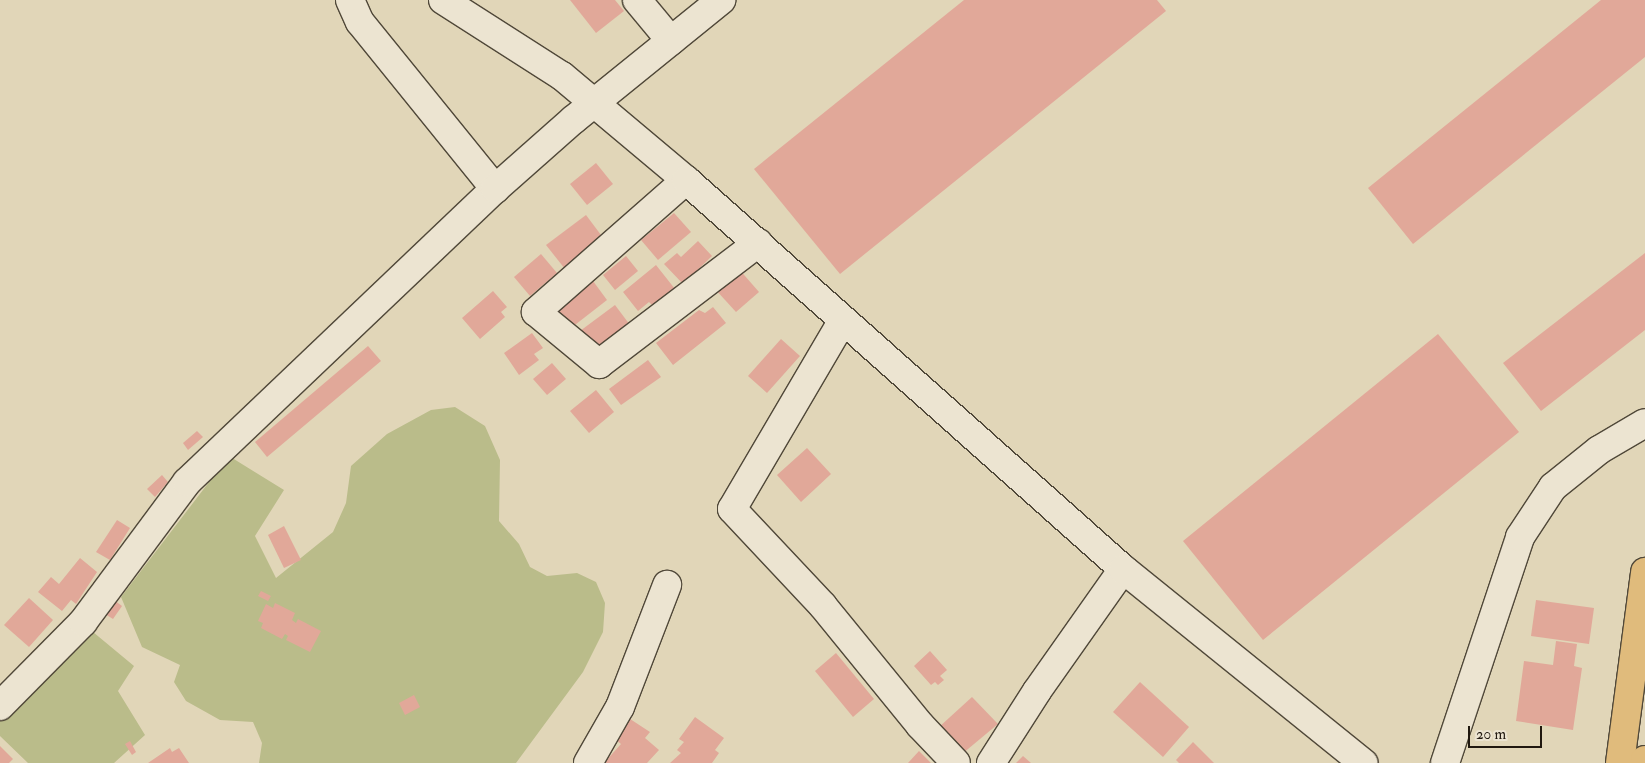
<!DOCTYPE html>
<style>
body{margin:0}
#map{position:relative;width:1645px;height:763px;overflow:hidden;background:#e1d6b8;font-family:"IM FELL Double Pica",serif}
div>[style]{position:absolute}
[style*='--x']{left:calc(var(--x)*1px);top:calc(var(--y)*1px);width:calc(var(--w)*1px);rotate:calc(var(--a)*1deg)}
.green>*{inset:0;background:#babc8a}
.building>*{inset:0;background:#e1a899}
.roads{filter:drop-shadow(1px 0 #504839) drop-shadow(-1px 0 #504839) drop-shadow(0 1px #504839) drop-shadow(0 -1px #504839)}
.street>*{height:28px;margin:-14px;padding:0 14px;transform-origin:14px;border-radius:14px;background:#ece4d1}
.secondary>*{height:28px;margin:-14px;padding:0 14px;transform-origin:14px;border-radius:14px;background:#ece4d1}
.highway>*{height:28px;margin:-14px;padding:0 14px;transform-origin:14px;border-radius:14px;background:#e0bb7c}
span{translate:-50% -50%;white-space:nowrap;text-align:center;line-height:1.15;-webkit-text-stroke:4px #ece4d1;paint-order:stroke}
.scale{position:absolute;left:1468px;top:726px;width:74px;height:22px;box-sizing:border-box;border:2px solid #20180f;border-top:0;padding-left:6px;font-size:15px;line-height:18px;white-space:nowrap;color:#20180f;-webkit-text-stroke:4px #ece4d1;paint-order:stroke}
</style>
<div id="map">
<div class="green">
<i style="clip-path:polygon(455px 407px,485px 426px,500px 460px,499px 521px,519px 544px,530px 567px,547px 576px,577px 573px,596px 582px,605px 603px,603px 632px,583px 672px,516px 763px,259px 763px,262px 743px,253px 722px,220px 720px,186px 701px,174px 682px,180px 665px,142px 647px,121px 597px,229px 456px,284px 490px,255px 536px,276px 578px,333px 532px,346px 503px,351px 466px,387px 434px,431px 410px)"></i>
<i style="clip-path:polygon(87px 627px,134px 666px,118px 691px,145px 735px,114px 763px,28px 763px,0 736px,0 714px)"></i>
</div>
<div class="building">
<i style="clip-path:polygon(570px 0,615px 0,624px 11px,596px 33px)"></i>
<i style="clip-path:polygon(964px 0,1157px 0,1166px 11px,840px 274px,754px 169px)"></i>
<i style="clip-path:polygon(1601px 0,1645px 0,1645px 57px,1413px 244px,1368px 188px)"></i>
<i style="clip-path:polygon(596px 163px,613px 184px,587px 205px,570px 184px)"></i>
<i style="clip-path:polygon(674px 213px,691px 232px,658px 260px,641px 240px)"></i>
<i style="clip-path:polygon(586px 215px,604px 239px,565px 269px,546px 245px)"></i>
<i style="clip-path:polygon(698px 241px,712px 256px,683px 284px,664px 264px,677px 253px,681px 257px)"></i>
<i style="clip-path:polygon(1645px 253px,1645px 330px,1541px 411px,1503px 363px)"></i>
<i style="clip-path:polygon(541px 254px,557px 273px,530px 296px,514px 277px)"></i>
<i style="clip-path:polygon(626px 256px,638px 271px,615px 290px,603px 275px)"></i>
<i style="clip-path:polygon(656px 265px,675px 289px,653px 306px,649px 302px,638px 311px,623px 292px)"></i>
<i style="clip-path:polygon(738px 268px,759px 292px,736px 312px,715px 289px)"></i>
<i style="clip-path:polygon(593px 281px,607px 300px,571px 328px,556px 309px)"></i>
<i style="clip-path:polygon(493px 291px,507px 307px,501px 312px,505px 317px,480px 339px,462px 318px)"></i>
<i style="clip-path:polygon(615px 305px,630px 325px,595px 351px,580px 331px)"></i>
<i style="clip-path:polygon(713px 307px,726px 323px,673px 365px,656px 343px,699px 310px,705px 313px)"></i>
<i style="clip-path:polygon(532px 333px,543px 348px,534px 354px,539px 360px,519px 375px,504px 353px)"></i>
<i style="clip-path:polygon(1438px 334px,1519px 432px,1263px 640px,1183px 541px)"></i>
<i style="clip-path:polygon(781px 339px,800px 356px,767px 393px,748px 376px)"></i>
<i style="clip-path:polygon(368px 346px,381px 361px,267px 457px,255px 442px)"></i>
<i style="clip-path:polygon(648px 360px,661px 377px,621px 405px,609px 389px)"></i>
<i style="clip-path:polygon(552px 363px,566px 379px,547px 395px,533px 379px)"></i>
<i style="clip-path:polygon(596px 390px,614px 412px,589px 433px,570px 411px)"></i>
<i style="clip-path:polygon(197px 431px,203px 437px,188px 450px,183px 443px)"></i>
<i style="clip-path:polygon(807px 448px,831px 474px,801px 502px,777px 475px)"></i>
<i style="clip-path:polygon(162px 475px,168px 482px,155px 497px,147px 489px)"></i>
<i style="clip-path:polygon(117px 520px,130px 528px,110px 560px,96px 552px)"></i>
<i style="clip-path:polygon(284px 526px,301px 560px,284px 568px,268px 535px)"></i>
<i style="clip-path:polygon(80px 558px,97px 572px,76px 604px,71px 600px,62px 611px,38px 592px,51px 577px,59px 584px)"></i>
<i style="clip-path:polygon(261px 591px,271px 596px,268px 601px,258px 596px)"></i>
<i style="clip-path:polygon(29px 598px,53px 620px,29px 647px,4px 625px)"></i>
<i style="clip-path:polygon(114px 600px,122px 606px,113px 619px,105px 614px)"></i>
<i style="clip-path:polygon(1536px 600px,1594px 608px,1589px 644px,1531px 636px)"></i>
<i style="clip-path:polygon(275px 603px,295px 613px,292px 620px,296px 623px,298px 619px,321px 631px,310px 652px,286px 640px,288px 636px,285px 634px,282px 639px,261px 628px,263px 623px,258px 621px,266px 604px,273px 608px)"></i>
<i style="clip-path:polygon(1556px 641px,1577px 644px,1574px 666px,1582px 668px,1573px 730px,1516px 721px,1524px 661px,1553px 665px)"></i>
<i style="clip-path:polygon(930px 651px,947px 670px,940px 676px,944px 680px,938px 685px,935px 682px,931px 685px,914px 666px)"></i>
<i style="clip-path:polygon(836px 653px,874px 699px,853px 717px,815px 671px)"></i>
<i style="clip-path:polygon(1140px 682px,1189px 727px,1163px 757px,1113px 712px)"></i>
<i style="clip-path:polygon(414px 695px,420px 707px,405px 715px,399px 703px)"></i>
<i style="clip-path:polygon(972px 697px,998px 724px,962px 754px,938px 728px)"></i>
<i style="clip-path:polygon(627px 717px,650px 732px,645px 738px,659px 750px,647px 763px,604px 763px,621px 744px,611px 736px)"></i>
<i style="clip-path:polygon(695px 717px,724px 738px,715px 750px,719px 753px,712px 763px,670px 763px,681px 753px,677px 750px,684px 742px,679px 739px)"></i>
<i style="clip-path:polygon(130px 741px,136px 752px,132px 755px,125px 744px)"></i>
<i style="clip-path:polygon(1193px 742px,1214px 763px,1179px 763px,1176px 760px)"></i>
<i style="clip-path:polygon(0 746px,13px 759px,9px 763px,0 763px)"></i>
<i style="clip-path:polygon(170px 748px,172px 752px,179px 748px,189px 763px,148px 763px)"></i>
<i style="clip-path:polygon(919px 751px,931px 763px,908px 763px)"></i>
<i style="clip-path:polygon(1023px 756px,1031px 763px,1016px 763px)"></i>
</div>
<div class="roads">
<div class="street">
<i style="--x:350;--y:0;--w:24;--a:66"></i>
<i style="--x:360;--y:22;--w:215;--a:51"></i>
<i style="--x:637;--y:0;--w:53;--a:50.3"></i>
<i style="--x:686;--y:180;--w:200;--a:138.7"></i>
<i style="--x:536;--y:312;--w:82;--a:39.5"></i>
<i style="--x:599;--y:364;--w:200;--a:-37.3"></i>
<i style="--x:843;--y:320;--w:219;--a:120.4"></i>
<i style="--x:732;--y:509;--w:133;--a:46.8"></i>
<i style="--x:823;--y:606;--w:154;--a:50.8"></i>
<i style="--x:920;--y:725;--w:52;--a:46.5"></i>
<i style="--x:0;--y:706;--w:118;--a:-45.3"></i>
<i style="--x:83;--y:622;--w:174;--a:-53.4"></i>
<i style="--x:187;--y:482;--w:425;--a:-43.6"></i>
<i style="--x:495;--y:189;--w:104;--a:-41.5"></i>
<i style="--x:573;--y:120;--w:191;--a:-39"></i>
<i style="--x:588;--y:763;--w:64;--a:-60.3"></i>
<i style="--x:620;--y:707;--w:131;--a:-68.9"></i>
<i style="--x:991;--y:763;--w:85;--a:-57.4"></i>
<i style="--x:1037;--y:691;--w:149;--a:-54.8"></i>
</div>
<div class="secondary">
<i style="--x:443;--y:0;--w:141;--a:32.6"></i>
<i style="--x:562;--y:76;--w:162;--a:40"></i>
<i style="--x:686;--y:180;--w:585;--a:41.67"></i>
<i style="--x:1123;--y:569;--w:309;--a:38.9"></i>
<i style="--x:1445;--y:763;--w:238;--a:-71.6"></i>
<i style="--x:1520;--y:537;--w:60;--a:-56.6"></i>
<i style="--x:1553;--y:487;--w:59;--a:-38.8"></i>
<i style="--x:1599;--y:450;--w:53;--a:-30.4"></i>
</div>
<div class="highway">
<i style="--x:1620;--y:763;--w:193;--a:-82.5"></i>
<i style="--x:1645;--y:763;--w:3;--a:-90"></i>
</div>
</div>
<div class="scale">20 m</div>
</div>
